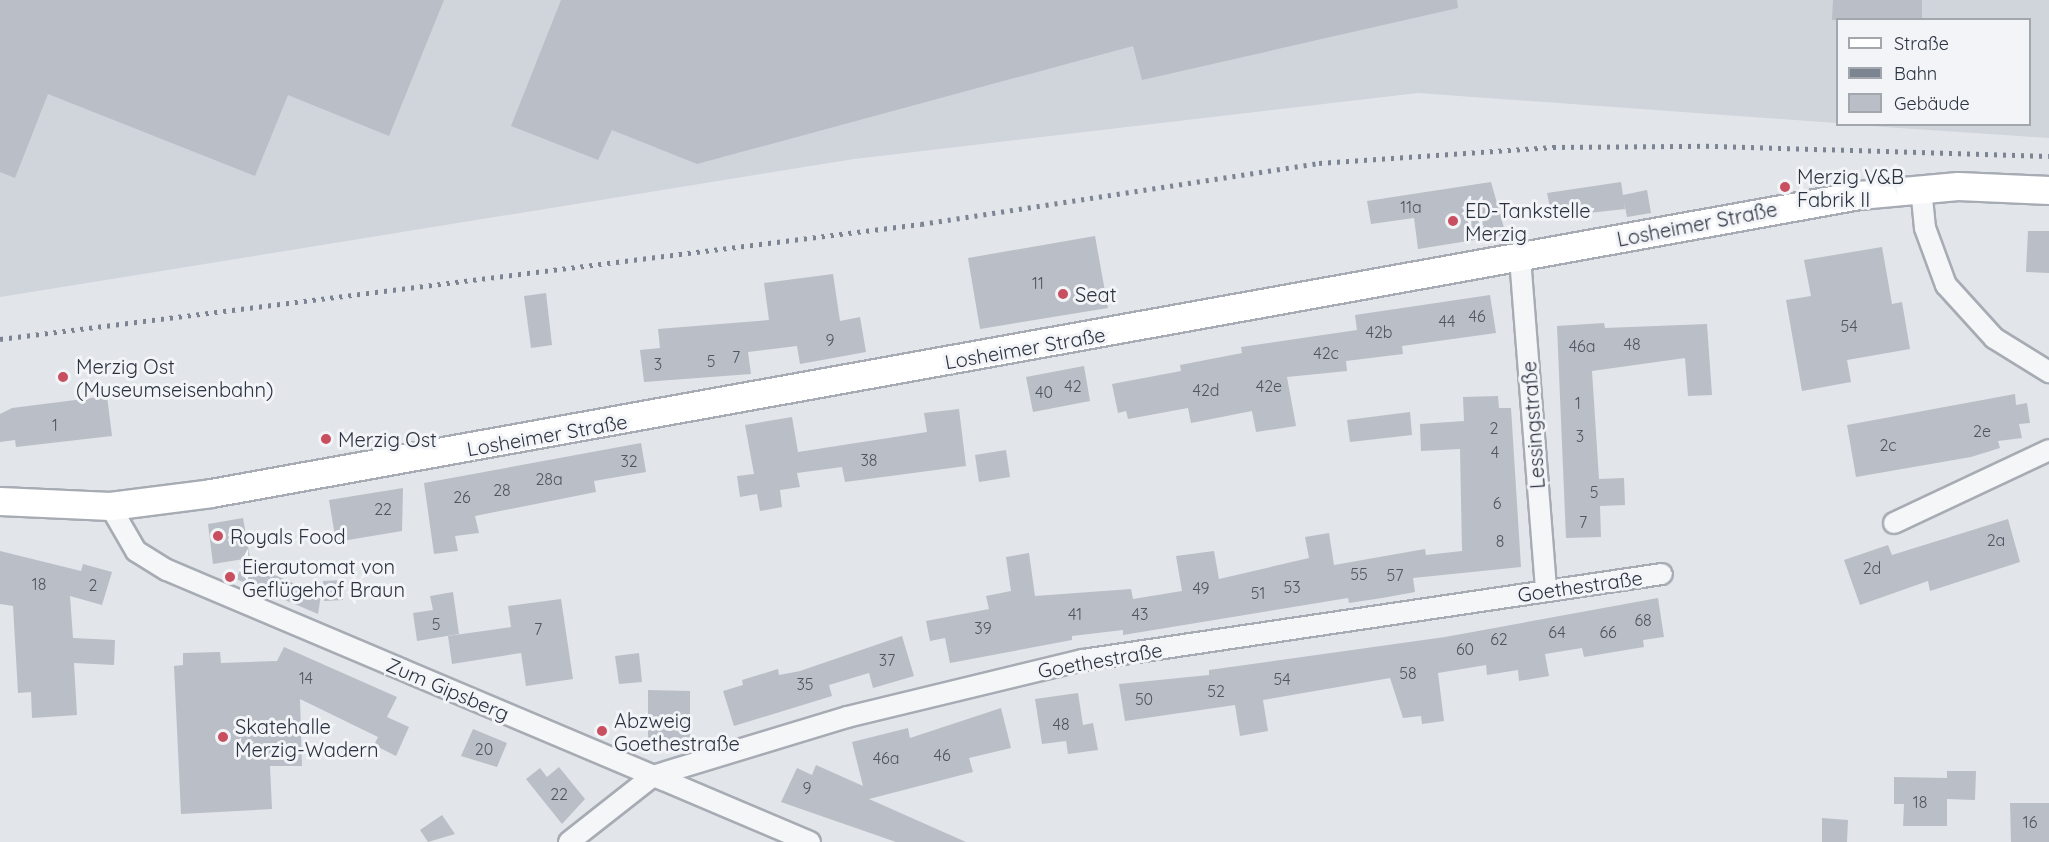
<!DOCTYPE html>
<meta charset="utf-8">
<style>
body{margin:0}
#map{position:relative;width:2049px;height:842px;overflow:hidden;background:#e2e5ea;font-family:Quicksand,sans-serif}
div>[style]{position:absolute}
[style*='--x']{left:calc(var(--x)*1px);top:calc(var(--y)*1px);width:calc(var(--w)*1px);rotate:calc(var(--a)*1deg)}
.built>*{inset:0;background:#d0d4db}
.building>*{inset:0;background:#babec6}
.roads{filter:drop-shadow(2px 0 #a7acb4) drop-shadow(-2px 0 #a7acb4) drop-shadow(0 2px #a7acb4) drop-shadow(0 -2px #a7acb4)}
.minor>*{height:20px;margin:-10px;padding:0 10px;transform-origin:10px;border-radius:10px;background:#f5f6f8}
.secondary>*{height:27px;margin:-13.5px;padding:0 13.5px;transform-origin:13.5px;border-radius:13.5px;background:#fff}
.rail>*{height:4.5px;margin-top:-2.25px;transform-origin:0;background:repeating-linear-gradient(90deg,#7c8492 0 3px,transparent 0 9px)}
.dots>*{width:16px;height:16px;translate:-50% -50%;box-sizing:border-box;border:3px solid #f2f4f7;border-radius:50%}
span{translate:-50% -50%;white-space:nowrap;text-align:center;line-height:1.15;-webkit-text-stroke:6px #f2f4f7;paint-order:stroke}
.number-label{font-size:16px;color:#4f5662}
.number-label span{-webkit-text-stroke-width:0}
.poi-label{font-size:20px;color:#2b3341}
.left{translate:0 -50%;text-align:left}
.street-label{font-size:20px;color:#2b3341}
.legend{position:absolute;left:1836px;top:18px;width:195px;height:108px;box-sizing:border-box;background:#f2f4f7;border:2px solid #a2a7ae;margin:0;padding:8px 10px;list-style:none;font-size:18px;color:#2b3341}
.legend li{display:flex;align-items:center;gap:12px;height:30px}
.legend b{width:30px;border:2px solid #a2a7ae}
</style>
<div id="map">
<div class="built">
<i style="clip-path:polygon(0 0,2049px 0,2049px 138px,1855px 125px,2030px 124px,2030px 20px,1838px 20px,1837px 123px,1418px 93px,854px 159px,0 297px)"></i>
</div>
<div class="building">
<i style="clip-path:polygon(0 0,444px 0,389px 136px,288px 95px,255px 176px,48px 94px,15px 178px,0 172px)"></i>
<i style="clip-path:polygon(561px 0,1457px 0,1458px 8px,1142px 80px,1133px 46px,697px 164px,612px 130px,598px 160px,511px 126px)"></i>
<i style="clip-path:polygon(1833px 0,1922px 0,1922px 20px,1832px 20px)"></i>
<i style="clip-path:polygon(1491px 182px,1506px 235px,1418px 249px,1414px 218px,1371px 224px,1367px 201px)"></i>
<i style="clip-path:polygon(1621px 182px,1623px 195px,1647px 190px,1651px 213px,1627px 217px,1624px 202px,1625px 209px,1552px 217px,1547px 193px)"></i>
<i style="clip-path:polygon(2028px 231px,2049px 231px,2049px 273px,2026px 272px)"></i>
<i style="clip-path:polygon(1095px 236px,1108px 308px,980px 329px,968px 258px)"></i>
<i style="clip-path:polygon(1882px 247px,1892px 304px,1902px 302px,1910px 349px,1847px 360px,1851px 382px,1802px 391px,1786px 300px,1811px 296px,1804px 260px)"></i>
<i style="clip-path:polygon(833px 274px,840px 321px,860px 317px,866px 352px,800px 364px,797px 346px,748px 352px,751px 374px,644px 382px,640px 350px,660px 348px,658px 329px,769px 320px,764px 283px)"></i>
<i style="clip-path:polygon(546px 293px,552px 345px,531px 348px,524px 296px)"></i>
<i style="clip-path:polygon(1490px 295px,1496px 333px,1402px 346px,1403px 354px,1346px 361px,1347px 371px,1287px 377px,1296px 426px,1256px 432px,1252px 411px,1191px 423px,1188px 408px,1128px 419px,1126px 411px,1118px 413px,1112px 384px,1181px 371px,1180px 365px,1242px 353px,1241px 347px,1357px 330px,1355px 315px)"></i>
<i style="clip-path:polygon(1604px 323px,1605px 328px,1707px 324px,1712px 395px,1688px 396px,1685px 358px,1592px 371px,1599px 479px,1624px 478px,1625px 505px,1600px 506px,1601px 537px,1566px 538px,1557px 326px)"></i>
<i style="clip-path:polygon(1084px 366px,1090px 401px,1033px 412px,1026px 377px)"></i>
<i style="clip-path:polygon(2015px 394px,2016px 405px,2027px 403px,2030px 423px,2019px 424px,2022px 438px,1998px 441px,2000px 448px,1971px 457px,1856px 477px,1847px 425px)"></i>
<i style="clip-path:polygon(107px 396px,112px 436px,16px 447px,15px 440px,0 442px,0 414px,12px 408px)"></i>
<i style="clip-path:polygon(1498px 396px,1499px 408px,1511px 408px,1521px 567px,1413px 578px,1415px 592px,1382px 598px,1349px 603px,1348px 598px,1123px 635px,1123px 630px,1072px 636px,1072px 640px,950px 663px,945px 638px,930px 641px,926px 621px,989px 609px,986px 596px,1011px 591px,1006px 557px,1029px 553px,1035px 596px,1131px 589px,1133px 599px,1182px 591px,1176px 556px,1214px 551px,1219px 579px,1309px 558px,1305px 537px,1329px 533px,1334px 565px,1425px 549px,1426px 555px,1462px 551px,1460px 449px,1421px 451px,1420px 424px,1464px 421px,1463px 397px)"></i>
<i style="clip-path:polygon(959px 409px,966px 466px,845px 482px,842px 467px,797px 473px,800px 487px,780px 490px,782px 507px,760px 511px,757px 494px,740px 497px,737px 476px,754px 474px,745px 425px,792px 417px,798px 452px,927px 432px,924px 413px)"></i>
<i style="clip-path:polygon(1410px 412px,1412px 435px,1350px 442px,1347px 420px)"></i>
<i style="clip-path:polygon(641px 443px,646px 472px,594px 481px,596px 492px,475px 516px,479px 533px,455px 536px,458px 551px,434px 554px,424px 483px)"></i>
<i style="clip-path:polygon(1006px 450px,1010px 477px,979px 482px,975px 455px)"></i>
<i style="clip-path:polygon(403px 488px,402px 531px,336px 542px,329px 500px)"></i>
<i style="clip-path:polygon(243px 518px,250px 558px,213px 564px,208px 524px)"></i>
<i style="clip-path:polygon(2008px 519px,2020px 562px,1930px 591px,1928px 581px,1860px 605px,1844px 560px,1888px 545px,1892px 555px)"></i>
<i style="clip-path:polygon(0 551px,81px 571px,83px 564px,112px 572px,102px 605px,70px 596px,73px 638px,115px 640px,114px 665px,74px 663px,77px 715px,32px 718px,31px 692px,18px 693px,13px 606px,0 604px)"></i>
<i style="clip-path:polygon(244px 562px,321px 595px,318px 614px,236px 579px)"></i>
<i style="clip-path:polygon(343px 580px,343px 600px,324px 601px,323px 581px)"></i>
<i style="clip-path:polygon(453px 592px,459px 634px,417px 641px,413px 613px,433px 610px,430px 596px)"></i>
<i style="clip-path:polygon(1658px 598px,1664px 637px,1643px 640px,1644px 647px,1584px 657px,1582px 648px,1545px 654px,1549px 676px,1519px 681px,1518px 670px,1487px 675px,1486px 665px,1438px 673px,1444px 721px,1422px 724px,1421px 716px,1403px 718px,1390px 678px,1263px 700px,1268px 731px,1240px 736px,1235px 705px,1125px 721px,1119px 684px,1209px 675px,1209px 670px,1445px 637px)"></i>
<i style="clip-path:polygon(561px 599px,573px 679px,526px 686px,521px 653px,452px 664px,448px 636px,511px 627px,508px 606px)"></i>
<i style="clip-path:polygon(902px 636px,914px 676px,873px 688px,869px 673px,829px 685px,832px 696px,734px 726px,723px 691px,743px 685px,742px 680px,778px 669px,779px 675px,800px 671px)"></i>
<i style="clip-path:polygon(284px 647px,397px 697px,387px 717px,409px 727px,396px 756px,374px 745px,378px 737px,300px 699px,302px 766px,270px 766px,272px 809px,181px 814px,174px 666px,183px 665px,183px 653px,220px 652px,221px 663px,277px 661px)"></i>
<i style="clip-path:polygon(639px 653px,642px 682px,619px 684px,615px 656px)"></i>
<i style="clip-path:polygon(648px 690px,690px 691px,690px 740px,648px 740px)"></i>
<i style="clip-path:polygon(1078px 693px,1083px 725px,1093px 723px,1098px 750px,1068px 754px,1066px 741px,1042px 744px,1035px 699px)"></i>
<i style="clip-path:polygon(1001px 708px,1011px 748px,969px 758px,973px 772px,869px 799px,966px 842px,896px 842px,781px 802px,797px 768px,812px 775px,816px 765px,863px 786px,852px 742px,908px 728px,910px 738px)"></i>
<i style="clip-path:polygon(473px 729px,507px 743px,497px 767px,461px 756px)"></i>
<i style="clip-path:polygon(559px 767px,585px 799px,562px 824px,526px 779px,540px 768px,547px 777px)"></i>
<i style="clip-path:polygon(1947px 771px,1976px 771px,1975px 800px,1947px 799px,1947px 826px,1903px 826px,1904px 804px,1894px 804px,1894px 777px,1947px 778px)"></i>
<i style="clip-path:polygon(2010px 803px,2049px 803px,2049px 842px,2011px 842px)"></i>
<i style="clip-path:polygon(442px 815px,455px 834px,428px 842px,420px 830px)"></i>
<i style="clip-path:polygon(1822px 818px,1848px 820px,1847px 842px,1822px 842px)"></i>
</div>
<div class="roads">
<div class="minor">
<i style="--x:1921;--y:188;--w:40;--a:84.3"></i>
<i style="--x:1925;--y:228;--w:61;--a:69.8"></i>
<i style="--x:1946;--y:285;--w:72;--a:47.8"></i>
<i style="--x:1994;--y:338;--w:65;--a:31.7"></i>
<i style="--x:1520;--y:258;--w:334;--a:85.5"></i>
<i style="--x:110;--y:506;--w:52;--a:60"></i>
<i style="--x:136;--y:551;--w:36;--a:32"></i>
<i style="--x:167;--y:570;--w:698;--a:22.93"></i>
<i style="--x:1894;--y:523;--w:171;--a:-25.2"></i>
<i style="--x:569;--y:842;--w:107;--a:-38.2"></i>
<i style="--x:653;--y:776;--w:203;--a:-16.9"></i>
<i style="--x:847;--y:717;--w:243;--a:-13.6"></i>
<i style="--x:1083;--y:660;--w:585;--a:-8.45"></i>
</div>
<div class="secondary">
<i style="--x:0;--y:501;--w:110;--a:2.6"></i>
<i style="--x:110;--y:506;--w:102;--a:-7.3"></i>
<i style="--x:211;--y:493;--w:1675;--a:-10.25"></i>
<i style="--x:1859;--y:195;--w:99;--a:-5.2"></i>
<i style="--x:1958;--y:186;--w:91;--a:2.5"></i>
</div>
</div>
<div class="rail">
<i style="--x:0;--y:339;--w:928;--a:-7.12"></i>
<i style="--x:921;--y:224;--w:403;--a:-8.7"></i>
<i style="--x:1319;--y:163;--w:235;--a:-3.9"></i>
<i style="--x:1553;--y:147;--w:162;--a:-0.4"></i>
<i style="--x:1715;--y:146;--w:334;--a:1.7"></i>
</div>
<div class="dots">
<i style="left:1785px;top:187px;background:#c74f5f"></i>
<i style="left:1453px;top:221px;background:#c74f5f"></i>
<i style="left:1063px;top:294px;background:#c74f5f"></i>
<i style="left:63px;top:377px;background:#c74f5f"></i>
<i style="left:326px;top:439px;background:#c74f5f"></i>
<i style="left:218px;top:536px;background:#c74f5f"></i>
<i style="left:230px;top:577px;background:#c74f5f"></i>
<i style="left:602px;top:731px;background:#c74f5f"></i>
<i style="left:223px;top:737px;background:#c74f5f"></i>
</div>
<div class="number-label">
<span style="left:1411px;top:207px">11a</span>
<span style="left:1038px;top:283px">11</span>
<span style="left:1477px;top:316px">46</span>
<span style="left:1447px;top:321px">44</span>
<span style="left:1849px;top:326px">54</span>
<span style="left:1379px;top:332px">42b</span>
<span style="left:830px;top:340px">9</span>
<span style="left:1632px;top:344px">48</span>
<span style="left:1582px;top:346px">46a</span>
<span style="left:1326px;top:353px">42c</span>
<span style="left:736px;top:357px">7</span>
<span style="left:711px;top:361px">5</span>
<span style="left:658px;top:364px">3</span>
<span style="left:1073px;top:386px">42</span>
<span style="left:1269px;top:386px">42e</span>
<span style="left:1206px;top:390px">42d</span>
<span style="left:1044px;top:392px">40</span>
<span style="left:1578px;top:403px">1</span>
<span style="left:55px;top:425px">1</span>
<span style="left:1494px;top:428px">2</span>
<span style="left:1982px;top:431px">2e</span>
<span style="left:1580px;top:436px">3</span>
<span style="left:1888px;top:445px">2c</span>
<span style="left:1495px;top:452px">4</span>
<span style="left:869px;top:460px">38</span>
<span style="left:629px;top:461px">32</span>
<span style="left:549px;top:479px">28a</span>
<span style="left:502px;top:490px">28</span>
<span style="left:1594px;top:492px">5</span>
<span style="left:462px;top:497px">26</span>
<span style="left:1497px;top:503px">6</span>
<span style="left:383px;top:509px">22</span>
<span style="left:1583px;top:522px">7</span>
<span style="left:1996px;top:540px">2a</span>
<span style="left:1500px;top:541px">8</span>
<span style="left:1872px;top:568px">2d</span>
<span style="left:1359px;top:574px">55</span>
<span style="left:1395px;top:575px">57</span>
<span style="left:39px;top:584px">18</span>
<span style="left:93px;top:585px">2</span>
<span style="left:1292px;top:587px">53</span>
<span style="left:1201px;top:588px">49</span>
<span style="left:1258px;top:593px">51</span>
<span style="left:1075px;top:614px">41</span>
<span style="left:1140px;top:614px">43</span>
<span style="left:1643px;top:620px">68</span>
<span style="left:436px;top:624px">5</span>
<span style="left:983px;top:628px">39</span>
<span style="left:538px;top:629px">7</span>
<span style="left:1557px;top:632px">64</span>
<span style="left:1608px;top:632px">66</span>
<span style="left:1499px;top:639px">62</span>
<span style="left:1465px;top:649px">60</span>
<span style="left:887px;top:660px">37</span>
<span style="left:1408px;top:673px">58</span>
<span style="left:306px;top:678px">14</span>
<span style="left:1282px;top:679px">54</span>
<span style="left:805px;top:684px">35</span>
<span style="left:1216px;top:691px">52</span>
<span style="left:1144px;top:699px">50</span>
<span style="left:1061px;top:724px">48</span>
<span style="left:484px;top:749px">20</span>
<span style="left:942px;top:755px">46</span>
<span style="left:886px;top:758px">46a</span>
<span style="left:807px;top:788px">9</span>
<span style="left:559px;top:794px">22</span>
<span style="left:1920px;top:802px">18</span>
<span style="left:2030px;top:822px">16</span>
</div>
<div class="poi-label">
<span class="left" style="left:1797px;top:188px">Merzig V&amp;B<br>Fabrik II</span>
<span class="left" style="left:1465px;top:222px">ED-Tankstelle<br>Merzig</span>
<span class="left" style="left:1075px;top:294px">Seat</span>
<span class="left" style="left:76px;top:378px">Merzig Ost<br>(Museumseisenbahn)</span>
<span class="left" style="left:338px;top:439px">Merzig Ost</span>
<span class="left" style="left:230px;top:536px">Royals Food</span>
<span class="left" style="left:242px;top:578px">Eierautomat von<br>Geflügehof Braun</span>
<span class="left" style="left:614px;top:732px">Abzweig<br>Goethestraße</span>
<span class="left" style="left:235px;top:738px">Skatehalle<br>Merzig-Wadern</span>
</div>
<div class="street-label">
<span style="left:1697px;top:224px;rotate:-11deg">Losheimer Straße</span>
<span style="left:1025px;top:348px;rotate:-10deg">Losheimer Straße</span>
<span style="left:1533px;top:425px;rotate:-94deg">Lessingstraße</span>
<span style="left:547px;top:435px;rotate:-10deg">Losheimer Straße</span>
<span style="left:1580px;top:586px;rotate:-8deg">Goethestraße</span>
<span style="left:1100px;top:660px;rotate:-10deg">Goethestraße</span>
<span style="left:448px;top:689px;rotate:23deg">Zum Gipsberg</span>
</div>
<ul class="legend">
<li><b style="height:8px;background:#fff"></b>Straße</li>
<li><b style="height:8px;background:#7c8492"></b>Bahn</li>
<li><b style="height:16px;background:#babec6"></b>Gebäude</li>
</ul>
</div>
